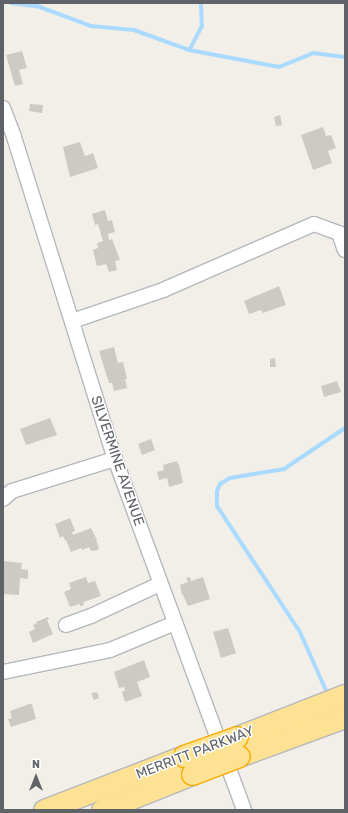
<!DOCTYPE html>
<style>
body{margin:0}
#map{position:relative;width:348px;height:813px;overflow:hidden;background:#f1efe8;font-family:Rubik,sans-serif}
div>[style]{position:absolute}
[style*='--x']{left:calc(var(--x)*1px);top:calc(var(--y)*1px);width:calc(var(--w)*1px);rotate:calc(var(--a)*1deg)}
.stream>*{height:4px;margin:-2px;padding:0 2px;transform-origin:2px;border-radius:2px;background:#aadaff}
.building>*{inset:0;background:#cccac5}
.roads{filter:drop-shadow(1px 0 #b5b8bc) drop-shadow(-1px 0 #b5b8bc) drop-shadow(0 1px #b5b8bc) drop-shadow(0 -1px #b5b8bc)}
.minor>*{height:14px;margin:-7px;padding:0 7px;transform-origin:7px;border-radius:7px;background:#fff}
.highway>*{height:21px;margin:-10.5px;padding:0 10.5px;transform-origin:10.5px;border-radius:10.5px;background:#fde293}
.bridges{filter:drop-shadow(1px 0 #f9ab00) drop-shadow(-1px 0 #f9ab00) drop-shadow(0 1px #f9ab00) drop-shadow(0 -1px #f9ab00)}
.highway-bridge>*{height:21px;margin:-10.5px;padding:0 10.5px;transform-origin:10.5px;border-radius:10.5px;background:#fde293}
span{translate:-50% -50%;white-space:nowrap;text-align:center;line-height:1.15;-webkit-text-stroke:3px #fff;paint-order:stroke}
.street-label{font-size:14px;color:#5f6368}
.frame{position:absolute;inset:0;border:4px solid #5f6368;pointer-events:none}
.north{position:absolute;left:16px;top:757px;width:40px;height:40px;-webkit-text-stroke:3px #fff;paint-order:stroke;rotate:0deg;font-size:11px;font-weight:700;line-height:16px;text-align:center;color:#5f6368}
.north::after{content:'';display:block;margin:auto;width:14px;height:18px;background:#5f6368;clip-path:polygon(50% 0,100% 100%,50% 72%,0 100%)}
</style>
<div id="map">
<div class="stream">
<i style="--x:11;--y:3;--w:26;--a:7"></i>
<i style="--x:37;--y:6;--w:58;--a:20.3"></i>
<i style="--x:91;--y:26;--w:43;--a:5.3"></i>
<i style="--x:134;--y:30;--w:59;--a:20"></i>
<i style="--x:201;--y:3;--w:23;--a:88"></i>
<i style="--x:202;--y:26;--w:27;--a:118"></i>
<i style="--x:189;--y:50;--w:92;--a:10.7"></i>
<i style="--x:279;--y:67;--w:37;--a:-22"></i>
<i style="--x:313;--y:53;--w:32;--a:7"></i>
<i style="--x:328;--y:695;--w:69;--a:-114"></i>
<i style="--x:300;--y:632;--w:151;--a:-123.4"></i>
<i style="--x:217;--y:506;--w:15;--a:-90"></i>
<i style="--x:217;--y:491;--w:8;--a:-67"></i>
<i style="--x:220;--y:484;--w:12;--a:-31"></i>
<i style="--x:230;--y:478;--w:55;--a:-9.5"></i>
<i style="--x:284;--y:469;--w:73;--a:-33.9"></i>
</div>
<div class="building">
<i style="clip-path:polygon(22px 51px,27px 68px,19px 70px,23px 84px,15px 86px,6px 55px)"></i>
<i style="clip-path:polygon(30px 104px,43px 105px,42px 113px,29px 111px)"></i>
<i style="clip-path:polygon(280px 115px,282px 125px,276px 126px,274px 117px)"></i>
<i style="clip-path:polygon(323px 127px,326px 136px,331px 135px,336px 148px,328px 151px,332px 163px,313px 170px,301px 135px)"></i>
<i style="clip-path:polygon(80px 142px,85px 156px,93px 153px,98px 168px,70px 177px,63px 147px)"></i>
<i style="clip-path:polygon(105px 210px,108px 221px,112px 220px,115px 232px,108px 234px,109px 240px,112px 239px,120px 260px,115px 261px,117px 270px,109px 272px,106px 264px,97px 266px,93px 250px,98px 248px,97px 243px,103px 241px,98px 224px,95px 225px,92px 214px)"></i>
<i style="clip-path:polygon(279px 286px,286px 305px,263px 313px,261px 310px,249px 314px,244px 301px)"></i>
<i style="clip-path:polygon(114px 347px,118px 363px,123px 362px,127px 379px,125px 379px,127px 388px,114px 391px,112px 383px,109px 383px,99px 351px)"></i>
<i style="clip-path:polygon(275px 358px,276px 367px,270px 367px,270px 359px)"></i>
<i style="clip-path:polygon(337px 381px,341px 392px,324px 397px,321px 386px)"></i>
<i style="clip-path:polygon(50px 418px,57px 435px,26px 445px,20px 429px)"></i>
<i style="clip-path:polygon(151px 439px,155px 450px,142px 455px,138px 444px)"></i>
<i style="clip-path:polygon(177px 461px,178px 465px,179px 464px,183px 483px,169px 487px,167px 478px,159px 480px,157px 472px,164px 470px,163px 465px)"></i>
<i style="clip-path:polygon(70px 518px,75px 531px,72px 532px,73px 535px,91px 528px,97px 540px,96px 540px,99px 548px,98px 550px,91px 551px,89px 547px,82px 550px,81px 548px,71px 552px,66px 540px,65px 540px,63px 536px,60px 538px,55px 524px)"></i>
<i style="clip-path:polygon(4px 561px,22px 563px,21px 569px,28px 570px,28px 579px,20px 578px,19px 595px,3px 594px)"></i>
<i style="clip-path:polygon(86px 577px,88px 583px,95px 581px,101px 596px,83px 602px,84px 605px,80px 606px,80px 604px,70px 607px,64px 592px,71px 589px,69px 583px)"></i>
<i style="clip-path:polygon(190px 577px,191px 581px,203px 577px,210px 599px,188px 606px,183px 595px,182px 595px,180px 585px,188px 582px,186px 578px)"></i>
<i style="clip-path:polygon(48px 617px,49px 619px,47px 620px,53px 634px,33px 643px,29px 632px,35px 629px,33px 625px,37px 623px,36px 622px)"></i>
<i style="clip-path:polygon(228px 628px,236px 653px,221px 658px,213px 632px)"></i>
<i style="clip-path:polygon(144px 660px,150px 677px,137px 682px,142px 696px,125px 702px,122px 692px,125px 690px,124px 687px,119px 688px,114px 672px)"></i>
<i style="clip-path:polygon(97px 692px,99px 698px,94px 700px,91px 693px)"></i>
<i style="clip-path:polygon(29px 704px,32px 704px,36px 719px,11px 727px,8px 719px,12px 718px,10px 711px)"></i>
</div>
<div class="roads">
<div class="minor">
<i style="--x:3;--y:108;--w:31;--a:69"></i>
<i style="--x:14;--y:137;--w:337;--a:72.6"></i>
<i style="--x:115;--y:459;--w:374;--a:69.8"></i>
<i style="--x:72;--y:321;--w:96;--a:-18.8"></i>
<i style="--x:163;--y:290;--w:165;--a:-23.6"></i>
<i style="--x:314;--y:224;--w:27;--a:20"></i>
<i style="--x:339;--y:233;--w:18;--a:71"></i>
<i style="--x:3;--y:499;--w:12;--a:-42"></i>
<i style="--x:12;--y:491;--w:108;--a:-17.3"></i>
<i style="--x:66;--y:625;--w:29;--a:-20"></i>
<i style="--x:93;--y:615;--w:74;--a:-24.8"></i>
<i style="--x:3;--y:672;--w:109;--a:-11.6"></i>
<i style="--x:110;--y:650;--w:70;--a:-22.6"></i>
</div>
<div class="highway">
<i style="--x:237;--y:737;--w:116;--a:-21.3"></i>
<i style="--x:239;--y:756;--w:113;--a:-20.2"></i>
<i style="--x:44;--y:810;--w:150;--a:-21.1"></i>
<i style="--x:102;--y:810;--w:97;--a:-21.8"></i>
</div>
</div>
<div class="bridges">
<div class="highway-bridge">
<i style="--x:184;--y:756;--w:56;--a:-19.7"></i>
<i style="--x:192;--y:774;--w:50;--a:-21"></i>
</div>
</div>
<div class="street-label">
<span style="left:117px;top:461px;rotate:71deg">SILVERMINE AVENUE</span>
<span style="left:195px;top:753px;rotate:-21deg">MERRITT PARKWAY</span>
</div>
<div class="frame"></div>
<div class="north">N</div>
</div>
